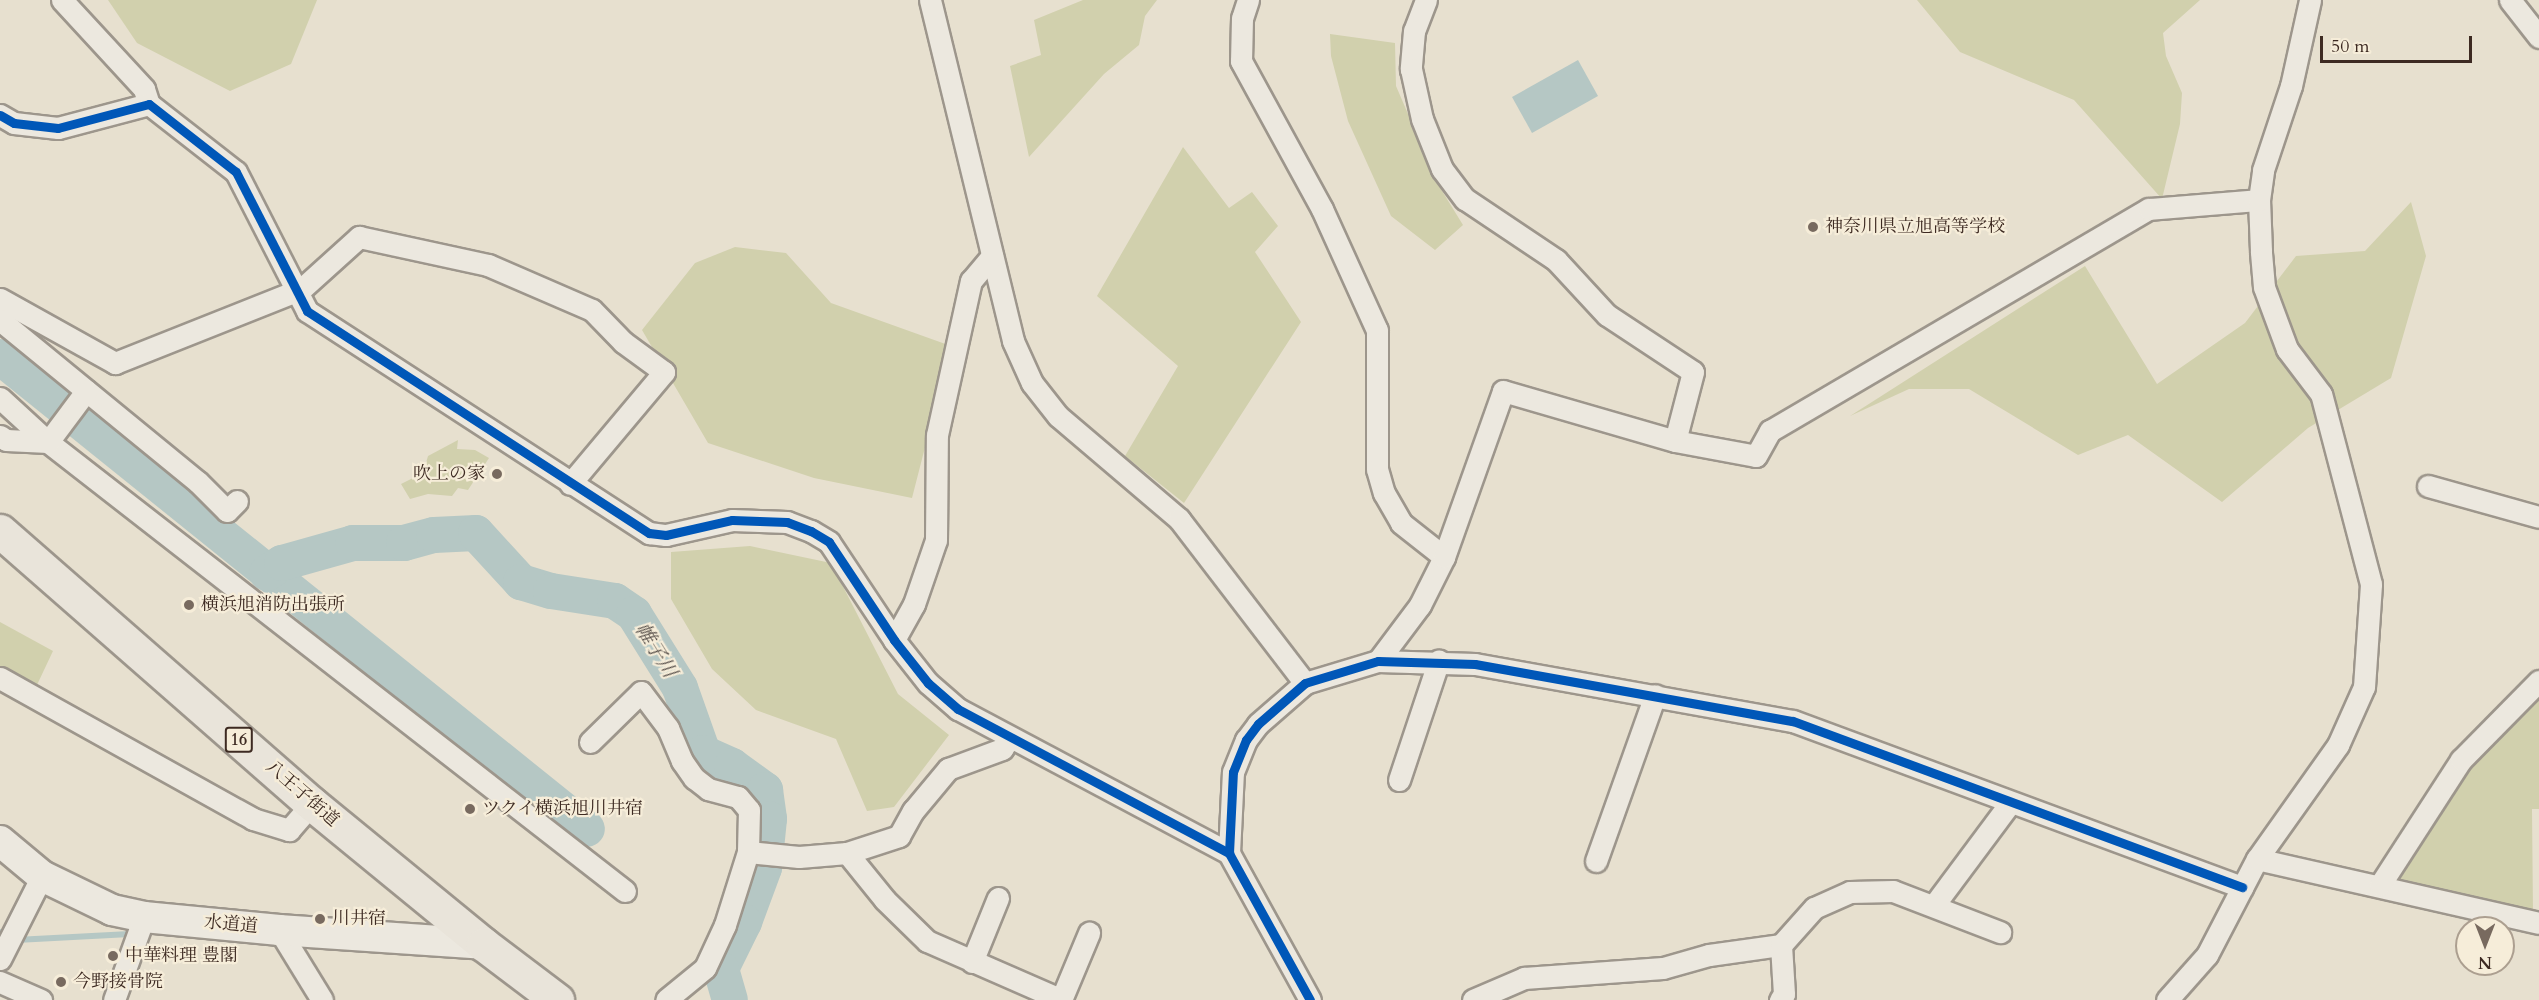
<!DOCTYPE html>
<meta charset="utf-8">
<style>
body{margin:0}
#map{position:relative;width:2539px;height:1000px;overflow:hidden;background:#e7e0cf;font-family:Cardo,"Noto Serif JP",serif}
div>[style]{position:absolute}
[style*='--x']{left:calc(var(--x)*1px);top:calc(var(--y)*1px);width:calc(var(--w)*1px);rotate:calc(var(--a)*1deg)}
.green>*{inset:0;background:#d1d0ad}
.water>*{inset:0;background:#b5c7c4}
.stream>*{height:6px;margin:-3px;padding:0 3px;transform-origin:3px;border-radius:3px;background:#b5c7c4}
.river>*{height:36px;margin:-18px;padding:0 18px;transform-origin:18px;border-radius:18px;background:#b5c7c4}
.roads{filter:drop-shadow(2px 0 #9d968c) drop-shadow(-2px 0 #9d968c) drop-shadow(0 2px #9d968c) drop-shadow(0 -2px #9d968c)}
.street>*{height:21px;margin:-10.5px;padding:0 10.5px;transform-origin:10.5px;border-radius:10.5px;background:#ece8df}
.secondary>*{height:30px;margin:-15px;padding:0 15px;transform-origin:15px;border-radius:15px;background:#ece8df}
.highway>*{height:33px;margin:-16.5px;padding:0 16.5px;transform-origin:16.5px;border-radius:16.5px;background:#e9e4da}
.cycleway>*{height:9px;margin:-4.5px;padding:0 4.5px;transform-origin:4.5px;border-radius:4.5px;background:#0057b8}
.dots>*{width:16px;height:16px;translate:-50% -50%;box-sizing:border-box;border:3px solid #f6edd9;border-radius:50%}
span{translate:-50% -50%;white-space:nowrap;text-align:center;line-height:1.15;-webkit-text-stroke:4.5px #f6edd9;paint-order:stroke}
.shield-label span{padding:2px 4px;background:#f6edd9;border:2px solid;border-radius:4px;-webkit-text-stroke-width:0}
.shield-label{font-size:16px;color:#3d2a22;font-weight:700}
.poi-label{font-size:18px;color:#3d2a22}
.left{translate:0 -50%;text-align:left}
.right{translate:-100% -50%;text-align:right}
.street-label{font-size:18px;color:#3d2a22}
.water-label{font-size:20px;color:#564e49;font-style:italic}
.north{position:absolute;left:2455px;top:916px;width:60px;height:60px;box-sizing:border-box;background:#f6edd9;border:2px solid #ac9f90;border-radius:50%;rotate:180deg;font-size:16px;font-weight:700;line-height:24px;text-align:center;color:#3d2a22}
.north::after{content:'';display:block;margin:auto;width:21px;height:27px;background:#786a5f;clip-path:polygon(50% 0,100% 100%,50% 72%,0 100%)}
.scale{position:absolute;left:2320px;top:36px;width:152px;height:27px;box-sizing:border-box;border:3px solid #3d2a22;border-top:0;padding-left:8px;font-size:18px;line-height:21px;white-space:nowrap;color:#3d2a22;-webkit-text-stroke:4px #f6edd9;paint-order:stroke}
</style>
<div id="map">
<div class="green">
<i style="clip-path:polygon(108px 0,317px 0,291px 64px,230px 91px,137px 43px)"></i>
<i style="clip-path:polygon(1083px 0,1157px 0,1145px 16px,1139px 45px,1104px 74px,1029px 157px,1010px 66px,1041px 55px,1034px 20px)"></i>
<i style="clip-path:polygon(1917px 0,2200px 0,2163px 33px,2166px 56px,2182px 93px,2180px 124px,2162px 199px,2074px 100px,1960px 52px)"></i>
<i style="clip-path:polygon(1330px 34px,1395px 43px,1396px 86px,1439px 186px,1463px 225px,1435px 250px,1391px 216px,1348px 121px,1331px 56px)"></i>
<i style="clip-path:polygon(1183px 147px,1229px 208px,1252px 192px,1278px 226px,1255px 252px,1301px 322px,1184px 503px,1125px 456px,1178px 366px,1097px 296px)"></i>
<i style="clip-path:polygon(2411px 202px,2426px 256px,2391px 378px,2308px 428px,2222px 502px,2128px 435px,2078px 455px,1969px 389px,1909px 389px,1850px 416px,2085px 266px,2157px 384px,2245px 323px,2296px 256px,2365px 251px)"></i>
<i style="clip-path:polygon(735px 247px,786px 253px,831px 303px,951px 346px,912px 498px,814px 478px,708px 443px,642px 330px,695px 263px)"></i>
<i style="clip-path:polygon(458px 440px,457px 449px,475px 450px,489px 458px,468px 490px,458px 488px,452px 496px,428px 494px,410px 499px,401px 484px,423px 473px,428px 456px)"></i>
<i style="clip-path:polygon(750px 546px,831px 563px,898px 694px,949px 735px,894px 807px,867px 811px,836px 739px,756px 710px,712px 669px,671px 599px,671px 552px)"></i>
<i style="clip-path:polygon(0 622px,53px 651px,36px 687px,0 669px)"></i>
<i style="clip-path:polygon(2539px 691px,2539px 809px,2532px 809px,2533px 914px,2389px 883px,2462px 771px)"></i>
</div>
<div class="water">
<i style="clip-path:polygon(1578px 60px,1598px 96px,1532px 133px,1512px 97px)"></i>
</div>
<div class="stream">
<i style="--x:0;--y:932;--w:18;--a:27"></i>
<i style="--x:16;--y:940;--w:114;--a:-3"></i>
</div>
<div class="river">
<i style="--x:0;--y:357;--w:753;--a:38.8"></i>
<i style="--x:267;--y:573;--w:18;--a:-34"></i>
<i style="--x:282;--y:563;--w:74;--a:-15.7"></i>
<i style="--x:353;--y:543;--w:51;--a:0"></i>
<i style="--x:404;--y:543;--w:31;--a:-15"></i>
<i style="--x:434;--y:535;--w:42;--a:-2.7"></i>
<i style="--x:476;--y:533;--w:67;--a:47.4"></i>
<i style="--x:521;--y:582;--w:31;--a:17"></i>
<i style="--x:551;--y:591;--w:65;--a:8.9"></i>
<i style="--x:615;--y:601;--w:23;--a:34"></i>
<i style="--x:634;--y:614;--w:87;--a:58.1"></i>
<i style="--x:680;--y:688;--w:69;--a:70.5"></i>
<i style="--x:703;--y:753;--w:32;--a:24"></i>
<i style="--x:732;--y:766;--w:41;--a:36"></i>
<i style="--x:765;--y:790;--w:29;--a:82"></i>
<i style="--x:769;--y:819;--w:49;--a:95.8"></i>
<i style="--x:764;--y:868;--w:58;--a:110.3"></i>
<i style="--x:744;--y:922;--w:52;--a:116.1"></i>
<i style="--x:721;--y:969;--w:32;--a:74"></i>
</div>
<div class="roads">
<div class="street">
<i style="--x:62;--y:0;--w:121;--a:47.3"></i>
<i style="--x:144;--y:89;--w:16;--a:72"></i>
<i style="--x:930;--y:0;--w:351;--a:76.3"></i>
<i style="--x:1013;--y:341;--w:46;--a:65.7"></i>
<i style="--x:1032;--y:383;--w:42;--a:51.8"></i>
<i style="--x:1058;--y:416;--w:159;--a:40.4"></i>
<i style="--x:1179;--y:519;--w:207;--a:52.5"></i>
<i style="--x:1248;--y:0;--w:19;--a:108"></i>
<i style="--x:1242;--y:18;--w:43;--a:91.3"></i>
<i style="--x:1241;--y:61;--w:169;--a:61.3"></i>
<i style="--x:1322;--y:209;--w:133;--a:65.6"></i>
<i style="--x:1377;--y:330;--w:139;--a:90"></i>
<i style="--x:1377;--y:469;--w:25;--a:74"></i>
<i style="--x:1384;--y:493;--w:34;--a:60"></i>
<i style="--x:1401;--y:523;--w:55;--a:38.3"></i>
<i style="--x:1426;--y:0;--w:33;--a:111"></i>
<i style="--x:1414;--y:31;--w:38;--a:95"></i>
<i style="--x:1411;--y:69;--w:51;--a:77.6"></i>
<i style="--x:1422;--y:119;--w:54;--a:68.2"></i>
<i style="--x:1442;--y:169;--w:38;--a:53"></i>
<i style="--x:1465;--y:199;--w:110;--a:33.8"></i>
<i style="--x:1556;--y:260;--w:75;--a:47.2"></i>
<i style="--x:1607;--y:315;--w:103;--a:33.5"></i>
<i style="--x:1693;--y:372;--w:71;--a:104.6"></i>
<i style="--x:2510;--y:0;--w:47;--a:51.9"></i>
<i style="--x:0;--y:115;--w:16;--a:30"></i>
<i style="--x:14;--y:123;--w:44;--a:6.5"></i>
<i style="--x:58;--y:128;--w:94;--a:-14.8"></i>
<i style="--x:149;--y:104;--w:110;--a:38"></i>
<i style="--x:236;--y:172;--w:156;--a:62.9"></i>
<i style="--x:307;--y:311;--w:408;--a:33"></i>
<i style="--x:649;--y:533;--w:17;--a:7"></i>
<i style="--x:666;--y:535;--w:68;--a:-12.8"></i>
<i style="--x:732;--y:520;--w:55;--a:2.1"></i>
<i style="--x:787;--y:522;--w:26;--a:21"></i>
<i style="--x:811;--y:531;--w:21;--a:31"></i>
<i style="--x:829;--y:542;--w:118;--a:56.4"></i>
<i style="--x:894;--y:640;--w:55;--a:51.7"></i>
<i style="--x:928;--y:683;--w:40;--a:41"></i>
<i style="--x:958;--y:709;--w:307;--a:28"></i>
<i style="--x:297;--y:293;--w:84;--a:-42.1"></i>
<i style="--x:359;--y:237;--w:132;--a:12.2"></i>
<i style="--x:488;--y:265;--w:113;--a:23.4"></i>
<i style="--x:592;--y:310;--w:45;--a:45.9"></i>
<i style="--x:623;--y:342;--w:51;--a:36.2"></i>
<i style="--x:664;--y:372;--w:146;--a:130"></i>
<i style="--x:0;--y:299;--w:132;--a:29.1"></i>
<i style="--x:115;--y:363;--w:195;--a:-21.7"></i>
<i style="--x:0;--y:320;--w:256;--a:39.3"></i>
<i style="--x:198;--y:482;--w:41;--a:45"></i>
<i style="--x:227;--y:511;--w:14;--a:-45"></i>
<i style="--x:0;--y:398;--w:65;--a:42.5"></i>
<i style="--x:48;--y:442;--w:731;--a:37.89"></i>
<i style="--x:0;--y:436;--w:7;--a:34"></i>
<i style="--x:6;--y:440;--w:42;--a:2.7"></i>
<i style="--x:48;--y:442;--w:64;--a:-53.3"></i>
<i style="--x:2428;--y:486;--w:115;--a:15.6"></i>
<i style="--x:894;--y:640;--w:41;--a:-60.9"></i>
<i style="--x:914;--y:604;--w:68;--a:-71"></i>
<i style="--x:936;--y:540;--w:105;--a:-89.5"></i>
<i style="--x:937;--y:435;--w:158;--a:-77.6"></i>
<i style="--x:971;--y:281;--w:33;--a:-50"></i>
<i style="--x:1378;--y:661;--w:70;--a:-53.1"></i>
<i style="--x:1420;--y:605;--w:54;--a:-63.4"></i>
<i style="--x:1444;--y:557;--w:176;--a:-70.4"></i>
<i style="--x:1503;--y:391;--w:179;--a:16.2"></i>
<i style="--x:1675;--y:441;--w:82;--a:10.5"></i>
<i style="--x:1756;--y:456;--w:29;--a:-61"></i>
<i style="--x:1770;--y:431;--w:439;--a:-30.4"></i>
<i style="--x:2149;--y:209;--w:110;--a:-4.7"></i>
<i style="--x:0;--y:678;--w:290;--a:29.1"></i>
<i style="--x:253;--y:819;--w:38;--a:17"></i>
<i style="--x:289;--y:830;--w:35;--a:-49"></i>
<i style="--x:590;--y:742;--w:71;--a:-44.4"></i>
<i style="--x:641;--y:692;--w:45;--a:53.1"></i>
<i style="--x:668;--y:728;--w:36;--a:67"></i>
<i style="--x:682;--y:761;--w:21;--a:55"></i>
<i style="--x:694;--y:778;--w:18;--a:38"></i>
<i style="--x:708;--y:789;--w:31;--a:15"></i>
<i style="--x:738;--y:797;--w:17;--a:50"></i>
<i style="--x:749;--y:810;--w:42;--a:91.4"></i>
<i style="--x:748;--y:852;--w:77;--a:107.5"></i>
<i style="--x:725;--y:925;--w:47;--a:114.9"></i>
<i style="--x:705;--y:968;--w:50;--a:140.6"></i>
<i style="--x:1399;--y:780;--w:126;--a:-71.6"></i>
<i style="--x:748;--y:852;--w:51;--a:5.6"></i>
<i style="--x:799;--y:857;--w:48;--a:-4.8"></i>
<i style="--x:847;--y:853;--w:55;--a:-18.1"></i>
<i style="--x:899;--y:836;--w:29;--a:-61"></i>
<i style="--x:913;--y:811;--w:55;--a:-50.2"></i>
<i style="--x:948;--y:769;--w:58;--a:-20.3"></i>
<i style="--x:1002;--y:749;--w:14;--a:-56"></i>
<i style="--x:847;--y:853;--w:60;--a:51"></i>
<i style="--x:885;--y:900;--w:59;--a:44.3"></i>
<i style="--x:927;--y:941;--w:147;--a:23.6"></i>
<i style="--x:2257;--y:859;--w:289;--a:12.8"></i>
<i style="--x:1596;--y:861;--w:176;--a:-70.4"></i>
<i style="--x:2380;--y:885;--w:149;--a:-57.1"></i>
<i style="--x:2461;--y:760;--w:111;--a:-45.4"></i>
<i style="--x:1934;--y:905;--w:127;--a:-53.3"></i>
<i style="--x:279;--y:930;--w:82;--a:58.4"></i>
<i style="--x:0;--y:959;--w:93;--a:-63.2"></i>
<i style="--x:972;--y:962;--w:69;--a:-67.9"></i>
<i style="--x:0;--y:982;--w:45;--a:23.7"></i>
<i style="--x:114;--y:1000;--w:88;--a:-70.1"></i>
<i style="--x:1061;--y:1000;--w:73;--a:-67.3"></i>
<i style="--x:1310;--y:1000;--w:168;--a:-118.9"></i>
<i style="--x:1229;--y:853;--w:81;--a:-87.2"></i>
<i style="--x:1233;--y:772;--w:35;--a:-68"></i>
<i style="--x:1246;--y:740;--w:20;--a:-53"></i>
<i style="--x:1258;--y:724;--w:62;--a:-41.1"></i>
<i style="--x:1305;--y:683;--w:76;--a:-16.8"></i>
<i style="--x:1378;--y:661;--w:97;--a:1.8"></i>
<i style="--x:1475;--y:664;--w:323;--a:10.2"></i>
<i style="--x:1793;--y:721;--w:479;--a:20.3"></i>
<i style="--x:1473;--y:1000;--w:56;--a:-23.3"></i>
<i style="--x:1524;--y:978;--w:139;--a:-4.1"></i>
<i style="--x:1663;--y:968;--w:48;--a:-15.8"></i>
<i style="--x:1709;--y:955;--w:73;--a:-7.9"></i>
<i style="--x:1781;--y:945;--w:50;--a:-48.3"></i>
<i style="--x:1814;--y:908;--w:39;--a:-24"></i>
<i style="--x:1850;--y:892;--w:43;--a:-1.3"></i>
<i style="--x:1893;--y:891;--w:115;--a:21"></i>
<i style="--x:1780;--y:1000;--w:7;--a:-56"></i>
<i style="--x:1784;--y:994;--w:49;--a:-93.5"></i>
<i style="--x:2167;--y:1000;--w:60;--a:-48.4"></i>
<i style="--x:2207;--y:955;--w:108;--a:-62.5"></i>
<i style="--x:2257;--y:859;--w:140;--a:-54.6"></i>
<i style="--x:2338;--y:745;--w:64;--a:-65.9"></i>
<i style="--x:2364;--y:687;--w:103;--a:-86.1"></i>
<i style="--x:2371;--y:584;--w:196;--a:-104.7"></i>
<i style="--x:2321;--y:394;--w:56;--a:-127.1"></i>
<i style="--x:2287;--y:349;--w:66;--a:-110.4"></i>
<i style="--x:2264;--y:287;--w:36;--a:-95"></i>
<i style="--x:2261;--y:251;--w:51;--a:-92.2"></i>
<i style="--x:2259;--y:200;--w:30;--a:-82"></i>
<i style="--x:2263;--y:170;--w:89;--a:-71.6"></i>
<i style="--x:2291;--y:86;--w:88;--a:-77.5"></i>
</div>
<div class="secondary">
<i style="--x:0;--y:841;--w:55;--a:39.8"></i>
<i style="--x:42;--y:876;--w:78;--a:25.9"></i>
<i style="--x:112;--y:910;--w:33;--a:12"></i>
<i style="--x:144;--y:917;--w:136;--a:5.5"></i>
<i style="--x:279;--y:930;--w:204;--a:3.9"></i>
</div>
<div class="highway">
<i style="--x:0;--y:531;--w:415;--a:41.2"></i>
<i style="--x:312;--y:804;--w:221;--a:39.3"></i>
<i style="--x:483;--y:944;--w:93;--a:37.1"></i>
</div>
</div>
<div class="cycleway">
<i style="--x:0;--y:115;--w:16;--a:30"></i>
<i style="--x:14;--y:123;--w:44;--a:6.5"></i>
<i style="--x:58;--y:128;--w:94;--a:-14.8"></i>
<i style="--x:149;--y:104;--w:110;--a:38"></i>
<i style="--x:236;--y:172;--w:156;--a:62.9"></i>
<i style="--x:307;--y:311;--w:408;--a:33"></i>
<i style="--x:649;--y:533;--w:17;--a:7"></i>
<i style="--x:666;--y:535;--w:68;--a:-12.8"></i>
<i style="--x:732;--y:520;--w:55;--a:2.1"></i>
<i style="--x:787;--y:522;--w:26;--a:21"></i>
<i style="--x:811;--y:531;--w:21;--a:31"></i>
<i style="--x:829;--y:542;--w:118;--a:56.4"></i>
<i style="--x:894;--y:640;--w:55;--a:51.7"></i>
<i style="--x:928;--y:683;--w:40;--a:41"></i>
<i style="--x:958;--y:709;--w:307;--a:28"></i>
<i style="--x:1310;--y:1000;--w:168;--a:-118.9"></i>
<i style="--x:1229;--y:853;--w:81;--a:-87.2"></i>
<i style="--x:1233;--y:772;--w:35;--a:-68"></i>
<i style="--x:1246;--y:740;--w:20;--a:-53"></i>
<i style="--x:1258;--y:724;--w:62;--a:-41.1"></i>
<i style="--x:1305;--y:683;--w:76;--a:-16.8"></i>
<i style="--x:1378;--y:661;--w:97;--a:1.8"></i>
<i style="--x:1475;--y:664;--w:323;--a:10.2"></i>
<i style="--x:1793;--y:721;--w:479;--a:20.3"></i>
</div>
<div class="dots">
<i style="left:1813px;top:227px;background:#786a5f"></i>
<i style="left:497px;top:474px;background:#786a5f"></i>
<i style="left:189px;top:605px;background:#786a5f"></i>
<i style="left:470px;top:809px;background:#786a5f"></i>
<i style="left:320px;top:919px;background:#786a5f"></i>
<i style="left:113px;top:956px;background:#786a5f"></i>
<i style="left:61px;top:982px;background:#786a5f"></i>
</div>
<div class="shield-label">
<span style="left:239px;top:740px">16</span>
</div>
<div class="poi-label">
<span class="left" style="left:1825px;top:227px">神奈川県立旭高等学校</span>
<span class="right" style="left:485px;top:474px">吹上の家</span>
<span class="left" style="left:201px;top:605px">横浜旭消防出張所</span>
<span class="left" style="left:482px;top:809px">ツクイ横浜旭川井宿</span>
<span class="left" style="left:332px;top:919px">川井宿</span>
<span class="left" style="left:125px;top:956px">中華料理 豊閣</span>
<span class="left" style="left:73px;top:982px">今野接骨院</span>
</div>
<div class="street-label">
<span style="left:302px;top:794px;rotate:41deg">八王子街道</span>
<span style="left:231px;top:925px;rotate:5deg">水道道</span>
</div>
<div class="water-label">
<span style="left:656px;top:650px;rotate:58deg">帷子川</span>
</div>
<div class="north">N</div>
<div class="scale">50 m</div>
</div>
